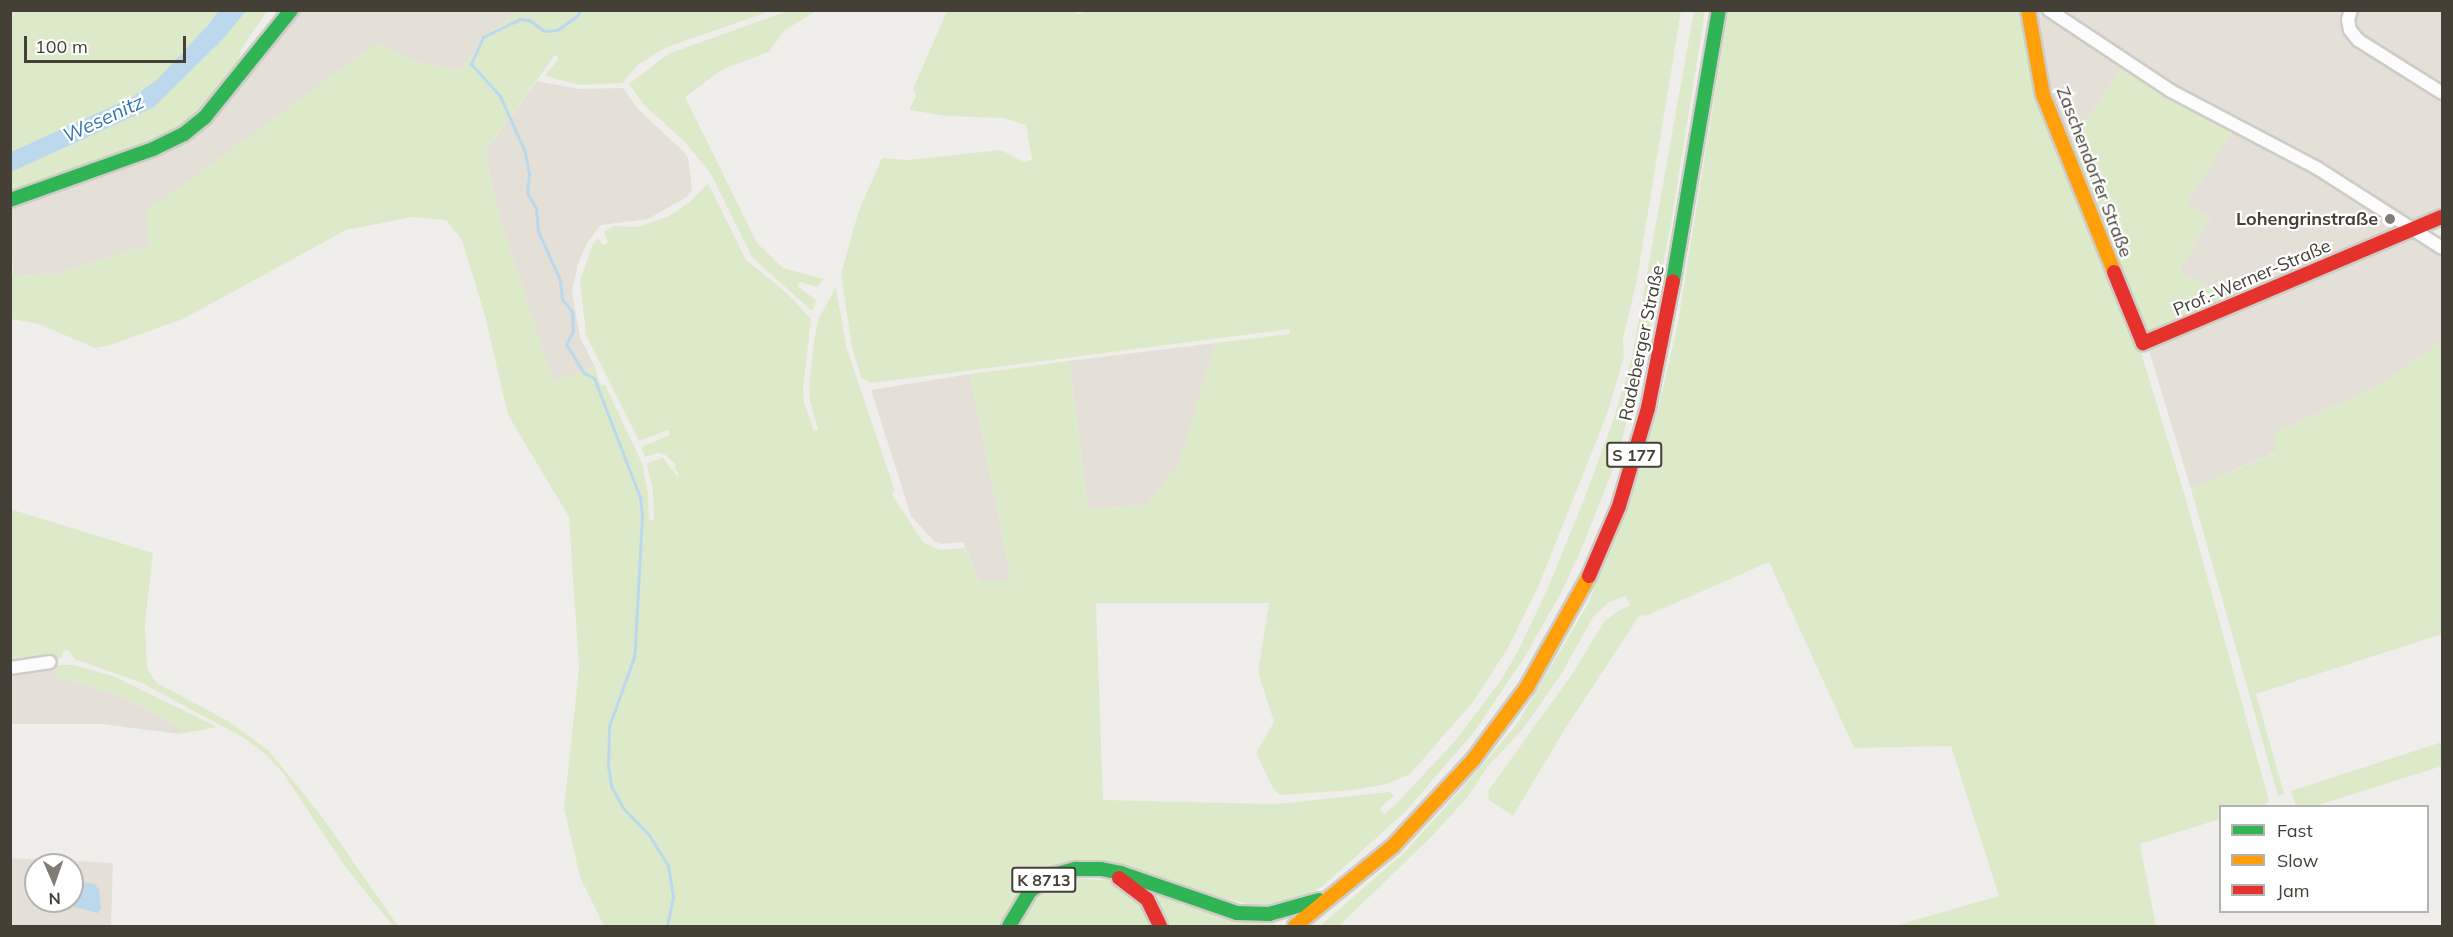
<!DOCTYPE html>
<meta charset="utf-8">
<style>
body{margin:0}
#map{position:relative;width:2453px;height:937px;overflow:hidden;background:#f0eeea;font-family:Mulish,sans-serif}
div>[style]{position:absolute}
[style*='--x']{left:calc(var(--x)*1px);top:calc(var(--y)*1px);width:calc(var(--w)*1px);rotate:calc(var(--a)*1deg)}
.residential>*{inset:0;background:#e4e0d7}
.green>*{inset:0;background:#ddeaca}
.water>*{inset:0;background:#bbd8ed}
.stream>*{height:3px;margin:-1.5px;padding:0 1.5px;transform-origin:1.5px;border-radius:1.5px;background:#bbd8ed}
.roads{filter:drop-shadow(2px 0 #ceccc7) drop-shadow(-2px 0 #ceccc7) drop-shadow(0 2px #ceccc7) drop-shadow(0 -2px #ceccc7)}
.street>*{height:12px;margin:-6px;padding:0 6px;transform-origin:6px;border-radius:6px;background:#fdfcfc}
.fast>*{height:14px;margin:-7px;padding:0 7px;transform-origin:7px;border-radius:7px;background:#30b455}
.slow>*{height:14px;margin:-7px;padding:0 7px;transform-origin:7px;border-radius:7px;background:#ff9f0a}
.jam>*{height:14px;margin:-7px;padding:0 7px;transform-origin:7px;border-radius:7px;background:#e5322d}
.dots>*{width:16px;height:16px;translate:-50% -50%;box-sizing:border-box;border:3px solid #fff;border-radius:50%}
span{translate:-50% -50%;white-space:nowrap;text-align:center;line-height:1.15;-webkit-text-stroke:4.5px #fff;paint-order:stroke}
.shield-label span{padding:2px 4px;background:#fff;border:2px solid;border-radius:4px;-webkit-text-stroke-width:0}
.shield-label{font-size:16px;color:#454036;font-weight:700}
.street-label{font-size:18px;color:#454036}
.poi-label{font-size:18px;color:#454036;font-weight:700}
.right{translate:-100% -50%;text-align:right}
.water-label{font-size:20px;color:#3277ae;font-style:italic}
.frame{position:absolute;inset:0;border:12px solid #454036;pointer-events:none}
.legend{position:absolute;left:2219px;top:805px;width:210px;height:108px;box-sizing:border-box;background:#fff;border:2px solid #b5b3af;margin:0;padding:8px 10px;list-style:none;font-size:18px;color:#454036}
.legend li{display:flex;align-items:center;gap:12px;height:30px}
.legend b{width:30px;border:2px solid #b5b3af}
.north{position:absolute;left:24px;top:853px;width:60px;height:60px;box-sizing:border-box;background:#fff;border:2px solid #b5b3af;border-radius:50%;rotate:178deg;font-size:16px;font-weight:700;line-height:24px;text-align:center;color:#454036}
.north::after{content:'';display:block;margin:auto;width:21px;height:27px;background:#817d75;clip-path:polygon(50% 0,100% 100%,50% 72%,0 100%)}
.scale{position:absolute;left:24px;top:36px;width:162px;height:27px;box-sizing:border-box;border:3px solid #454036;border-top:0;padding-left:8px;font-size:18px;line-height:21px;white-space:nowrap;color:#454036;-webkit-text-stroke:4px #fff;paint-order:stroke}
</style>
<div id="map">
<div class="residential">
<i style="clip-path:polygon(293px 11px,518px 11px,489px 33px,460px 71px,419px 62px,377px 43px,149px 245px,58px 274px,13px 276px,10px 204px,155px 152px)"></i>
<i style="clip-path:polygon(2033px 11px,2040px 11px,2122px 66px,2068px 149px,2046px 94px)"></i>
<i style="clip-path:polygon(2056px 11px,2442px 11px,2442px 212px,2420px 220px,2406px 219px,2168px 82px)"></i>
<i style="clip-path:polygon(537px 81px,579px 89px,623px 88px,638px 109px,684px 152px,688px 158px,692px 189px,687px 197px,648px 219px,601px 225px,587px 243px,578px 264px,572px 292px,580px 337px,595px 367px,553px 382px,500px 221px,485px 151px)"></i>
<i style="clip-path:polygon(2233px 129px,2315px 172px,2401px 225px,2232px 301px,2179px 271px,2210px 218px,2186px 204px)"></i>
<i style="clip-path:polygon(2412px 235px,2442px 255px,2442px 344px,2378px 386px,2275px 433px,2276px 452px,2191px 489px,2148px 347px)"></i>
<i style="clip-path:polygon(1216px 343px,1179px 463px,1146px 506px,1088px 509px,1069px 361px)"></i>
<i style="clip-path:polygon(970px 374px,1012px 581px,979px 581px,963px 542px,942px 544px,934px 541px,911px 516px,871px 390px)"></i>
<i style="clip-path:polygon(54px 665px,55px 676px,120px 696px,157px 714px,182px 730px,180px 734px,102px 724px,11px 724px,10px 671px)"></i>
<i style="clip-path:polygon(evenodd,11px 858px,113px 863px,111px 926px,11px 926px,11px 858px,36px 865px,72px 865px,72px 901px,36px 901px,36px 865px)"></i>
</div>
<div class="green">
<i style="clip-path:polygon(1068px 10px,1079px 14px,1088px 10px,1681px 11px,1637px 279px,1623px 339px,1624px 357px,1607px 414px,1539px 585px,1508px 648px,1473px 702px,1410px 774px,1387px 784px,1354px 790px,1280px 795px,1274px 790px,1256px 753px,1274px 722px,1258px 672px,1269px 603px,1096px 603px,1103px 800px,1276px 804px,1390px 792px,1394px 796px,1380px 808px,1384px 814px,1395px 805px,1455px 741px,1499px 683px,1517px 653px,1548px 588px,1583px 502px,1613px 421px,1632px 357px,1694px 11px,1705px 11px,1671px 224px,1651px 325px,1618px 456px,1584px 543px,1563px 589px,1524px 658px,1474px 732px,1405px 812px,1323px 886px,1297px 901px,1260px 907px,1077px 862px,1004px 926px,604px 926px,580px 877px,564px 808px,579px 669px,569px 517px,508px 415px,485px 316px,462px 240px,446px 220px,413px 217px,346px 230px,183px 319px,110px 345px,95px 348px,39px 324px,11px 319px,10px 271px,13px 276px,58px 274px,149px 245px,145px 212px,377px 43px,419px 62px,460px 71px,489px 33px,518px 11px,771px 11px,667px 47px,639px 64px,622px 83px,580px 85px,545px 76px,559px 58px,555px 55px,485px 151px,500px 221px,553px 381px,595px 367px,601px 386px,605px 385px,642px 463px,648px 494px,649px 520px,654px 520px,653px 492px,647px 463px,663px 458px,677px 476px,679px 475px,674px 467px,676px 465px,666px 455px,657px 453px,645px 457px,641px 447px,670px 435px,668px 430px,639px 441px,586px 335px,580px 280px,593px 244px,598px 238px,603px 245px,608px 243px,604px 231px,615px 226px,638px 227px,669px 216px,690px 202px,708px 183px,746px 260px,787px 293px,811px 319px,803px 389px,804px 402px,814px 431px,818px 430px,810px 401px,809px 383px,814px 342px,818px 320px,836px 287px,846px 346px,895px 491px,892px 495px,923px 542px,940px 550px,965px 548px,979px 581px,1012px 581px,970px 374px,1069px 361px,1088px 509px,1146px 506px,1179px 462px,1216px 343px,1289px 334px,1290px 329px,872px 383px,861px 378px,852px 347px,841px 274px,858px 213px,882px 158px,908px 160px,1001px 150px,1024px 162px,1032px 160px,1026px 125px,1003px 118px,947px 116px,909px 110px,916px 96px,913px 89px,947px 11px)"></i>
<i style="clip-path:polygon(11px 11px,267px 11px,240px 51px,241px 66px,182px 130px,11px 194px,10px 172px,77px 142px,77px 123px,11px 152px)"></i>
<i style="clip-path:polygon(788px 11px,816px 11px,784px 31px,769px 52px,723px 69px,685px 97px,757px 243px,783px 268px,824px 279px,817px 287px,800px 282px,797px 286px,816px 300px,812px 311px,752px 257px,711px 174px,685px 142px,644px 105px,629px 84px,668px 54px)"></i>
<i style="clip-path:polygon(1728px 11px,2024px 11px,2041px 96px,2137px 339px,2184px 493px,2269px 801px,2263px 806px,2220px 806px,2220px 819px,2140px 844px,2156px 926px,1894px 926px,1999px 896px,1951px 746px,1854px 748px,1769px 562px,1648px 615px,1639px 616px,1565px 729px,1513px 816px,1489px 800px,1488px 791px,1572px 674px,1604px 622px,1618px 611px,1631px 605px,1625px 596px,1609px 602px,1593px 617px,1562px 673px,1523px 729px,1488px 766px,1467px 798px,1430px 838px,1339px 926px,1320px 926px,1405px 852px,1487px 760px,1518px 722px,1589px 602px,1658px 409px,1677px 328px)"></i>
<i style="clip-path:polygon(2122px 66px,2162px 93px,2233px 129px,2186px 204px,2210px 218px,2179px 271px,2232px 301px,2146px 337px,2068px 149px)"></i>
<i style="clip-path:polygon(2437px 344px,2442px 344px,2442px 634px,2256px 694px,2284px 794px,2278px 796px,2191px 489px,2275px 453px,2275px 433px,2378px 386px)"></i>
<i style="clip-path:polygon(10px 509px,153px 553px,145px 623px,147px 669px,157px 683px,228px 721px,268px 750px,320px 814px,398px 926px,393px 926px,344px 865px,283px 773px,265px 754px,244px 738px,142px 683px,75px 659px,68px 650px,63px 651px,62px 658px,11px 665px)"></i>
<i style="clip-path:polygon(54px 665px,75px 665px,113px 676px,217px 727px,180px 734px,181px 729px,157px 714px,120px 696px,55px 676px)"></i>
<i style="clip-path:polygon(2442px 742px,2442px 766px,2315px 806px,2296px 806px,2291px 791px)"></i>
<i style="clip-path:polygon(1065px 878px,1111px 880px,1138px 901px,1151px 926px,1019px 926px,1029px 905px)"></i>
<i style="clip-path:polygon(1141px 884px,1265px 923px,1277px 924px,1273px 926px,1168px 926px)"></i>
</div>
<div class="water">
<i style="clip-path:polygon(219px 10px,246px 11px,224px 38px,154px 107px,11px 172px,11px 152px,131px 98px,157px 80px,209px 24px)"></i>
<i style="clip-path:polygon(75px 881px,95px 884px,99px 890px,101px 909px,98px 913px,70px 906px,67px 901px,72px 901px,72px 886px)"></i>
</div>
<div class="stream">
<i style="--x:580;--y:10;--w:7;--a:117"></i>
<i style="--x:577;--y:16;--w:24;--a:145"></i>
<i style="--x:557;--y:30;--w:13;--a:176"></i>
<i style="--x:544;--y:31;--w:19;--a:-144"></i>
<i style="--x:529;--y:20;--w:9;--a:-174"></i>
<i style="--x:520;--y:19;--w:41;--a:154.1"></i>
<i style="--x:483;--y:37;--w:30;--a:114"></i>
<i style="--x:471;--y:64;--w:43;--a:47.8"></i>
<i style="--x:500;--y:96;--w:61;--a:65.9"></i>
<i style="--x:525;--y:152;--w:22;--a:80"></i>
<i style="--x:529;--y:174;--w:19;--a:96"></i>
<i style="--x:527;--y:193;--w:17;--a:59"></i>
<i style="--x:536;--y:208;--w:23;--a:85"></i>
<i style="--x:538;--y:231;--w:54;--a:65.8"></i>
<i style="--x:560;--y:280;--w:19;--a:84"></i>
<i style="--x:562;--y:299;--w:16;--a:52"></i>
<i style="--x:572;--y:312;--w:19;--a:87"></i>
<i style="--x:573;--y:331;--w:15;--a:118"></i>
<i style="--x:566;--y:344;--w:34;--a:58"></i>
<i style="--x:584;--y:373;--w:11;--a:27"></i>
<i style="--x:594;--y:378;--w:128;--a:68.9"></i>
<i style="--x:640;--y:497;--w:19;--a:84"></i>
<i style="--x:642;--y:516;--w:130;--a:93.1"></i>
<i style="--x:635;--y:646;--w:11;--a:95"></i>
<i style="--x:634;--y:657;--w:73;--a:109.9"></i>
<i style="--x:609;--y:726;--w:40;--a:91.4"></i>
<i style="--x:608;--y:766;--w:20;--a:81"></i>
<i style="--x:611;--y:786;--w:25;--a:61"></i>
<i style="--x:623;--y:808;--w:37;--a:46"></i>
<i style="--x:649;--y:835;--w:36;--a:58"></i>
<i style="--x:668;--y:865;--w:32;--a:81"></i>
<i style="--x:673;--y:897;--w:30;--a:102"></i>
</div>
<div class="roads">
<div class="street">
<i style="--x:2049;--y:10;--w:146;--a:33.6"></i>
<i style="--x:2171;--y:91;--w:165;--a:27.8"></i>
<i style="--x:2317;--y:168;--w:148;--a:32.6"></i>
<i style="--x:2351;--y:10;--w:10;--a:107"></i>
<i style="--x:2348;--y:20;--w:10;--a:79"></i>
<i style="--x:2350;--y:30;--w:13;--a:51"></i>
<i style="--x:2358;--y:40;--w:99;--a:32.2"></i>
<i style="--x:10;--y:668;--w:40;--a:-8.5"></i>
</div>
<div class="fast">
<i style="--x:10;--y:200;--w:152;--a:-19.6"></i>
<i style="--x:153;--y:149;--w:34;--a:-26"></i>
<i style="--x:184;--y:134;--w:27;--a:-39"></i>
<i style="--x:205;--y:117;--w:137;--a:-51.2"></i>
<i style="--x:1673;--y:281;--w:275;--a:-80.4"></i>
<i style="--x:1009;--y:926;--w:41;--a:-59"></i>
<i style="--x:1030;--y:891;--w:28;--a:-35"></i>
<i style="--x:1053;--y:875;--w:24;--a:-15"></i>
<i style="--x:1076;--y:869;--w:25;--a:0"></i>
<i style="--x:1101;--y:869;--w:20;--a:11"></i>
<i style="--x:1121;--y:873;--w:123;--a:19"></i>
<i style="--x:1237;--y:913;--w:32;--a:2"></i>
<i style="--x:1269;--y:914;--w:52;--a:-15.6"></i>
</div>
<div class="slow">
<i style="--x:2028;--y:10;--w:86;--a:80"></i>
<i style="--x:2043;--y:95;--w:191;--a:68.1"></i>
<i style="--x:1295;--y:926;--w:127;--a:-39.2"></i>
<i style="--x:1393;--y:846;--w:117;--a:-47.1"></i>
<i style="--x:1473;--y:760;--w:91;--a:-53.5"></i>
<i style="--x:1527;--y:687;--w:127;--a:-60.8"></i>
</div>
<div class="jam">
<i style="--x:2114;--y:272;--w:77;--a:67.8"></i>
<i style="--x:2143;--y:343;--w:324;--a:-22.9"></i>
<i style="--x:1589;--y:576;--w:76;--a:-66.8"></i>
<i style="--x:1619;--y:506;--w:102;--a:-73.5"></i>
<i style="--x:1648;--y:408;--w:129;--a:-78.9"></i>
<i style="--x:1119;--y:878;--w:35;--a:37"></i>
<i style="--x:1147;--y:899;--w:30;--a:64"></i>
</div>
</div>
<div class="dots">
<i style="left:2390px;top:219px;background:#817d75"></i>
</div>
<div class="shield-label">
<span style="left:1634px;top:455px">S 177</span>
<span style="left:1044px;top:880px">K 8713</span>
</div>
<div class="street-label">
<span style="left:2094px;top:172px;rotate:69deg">Zaschendorfer Straße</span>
<span style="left:2252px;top:278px;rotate:-23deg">Prof.-Werner-Straße</span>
<span style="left:1642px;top:343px;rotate:-78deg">Radeberger Straße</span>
</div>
<div class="poi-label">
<span class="right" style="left:2378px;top:219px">Lohengrinstraße</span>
</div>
<div class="water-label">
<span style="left:103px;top:118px;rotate:-25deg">Wesenitz</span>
</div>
<div class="frame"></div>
<ul class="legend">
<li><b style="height:8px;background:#30b455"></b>Fast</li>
<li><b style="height:8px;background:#ff9f0a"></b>Slow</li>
<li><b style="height:8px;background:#e5322d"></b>Jam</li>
</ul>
<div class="north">N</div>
<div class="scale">100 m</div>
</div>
